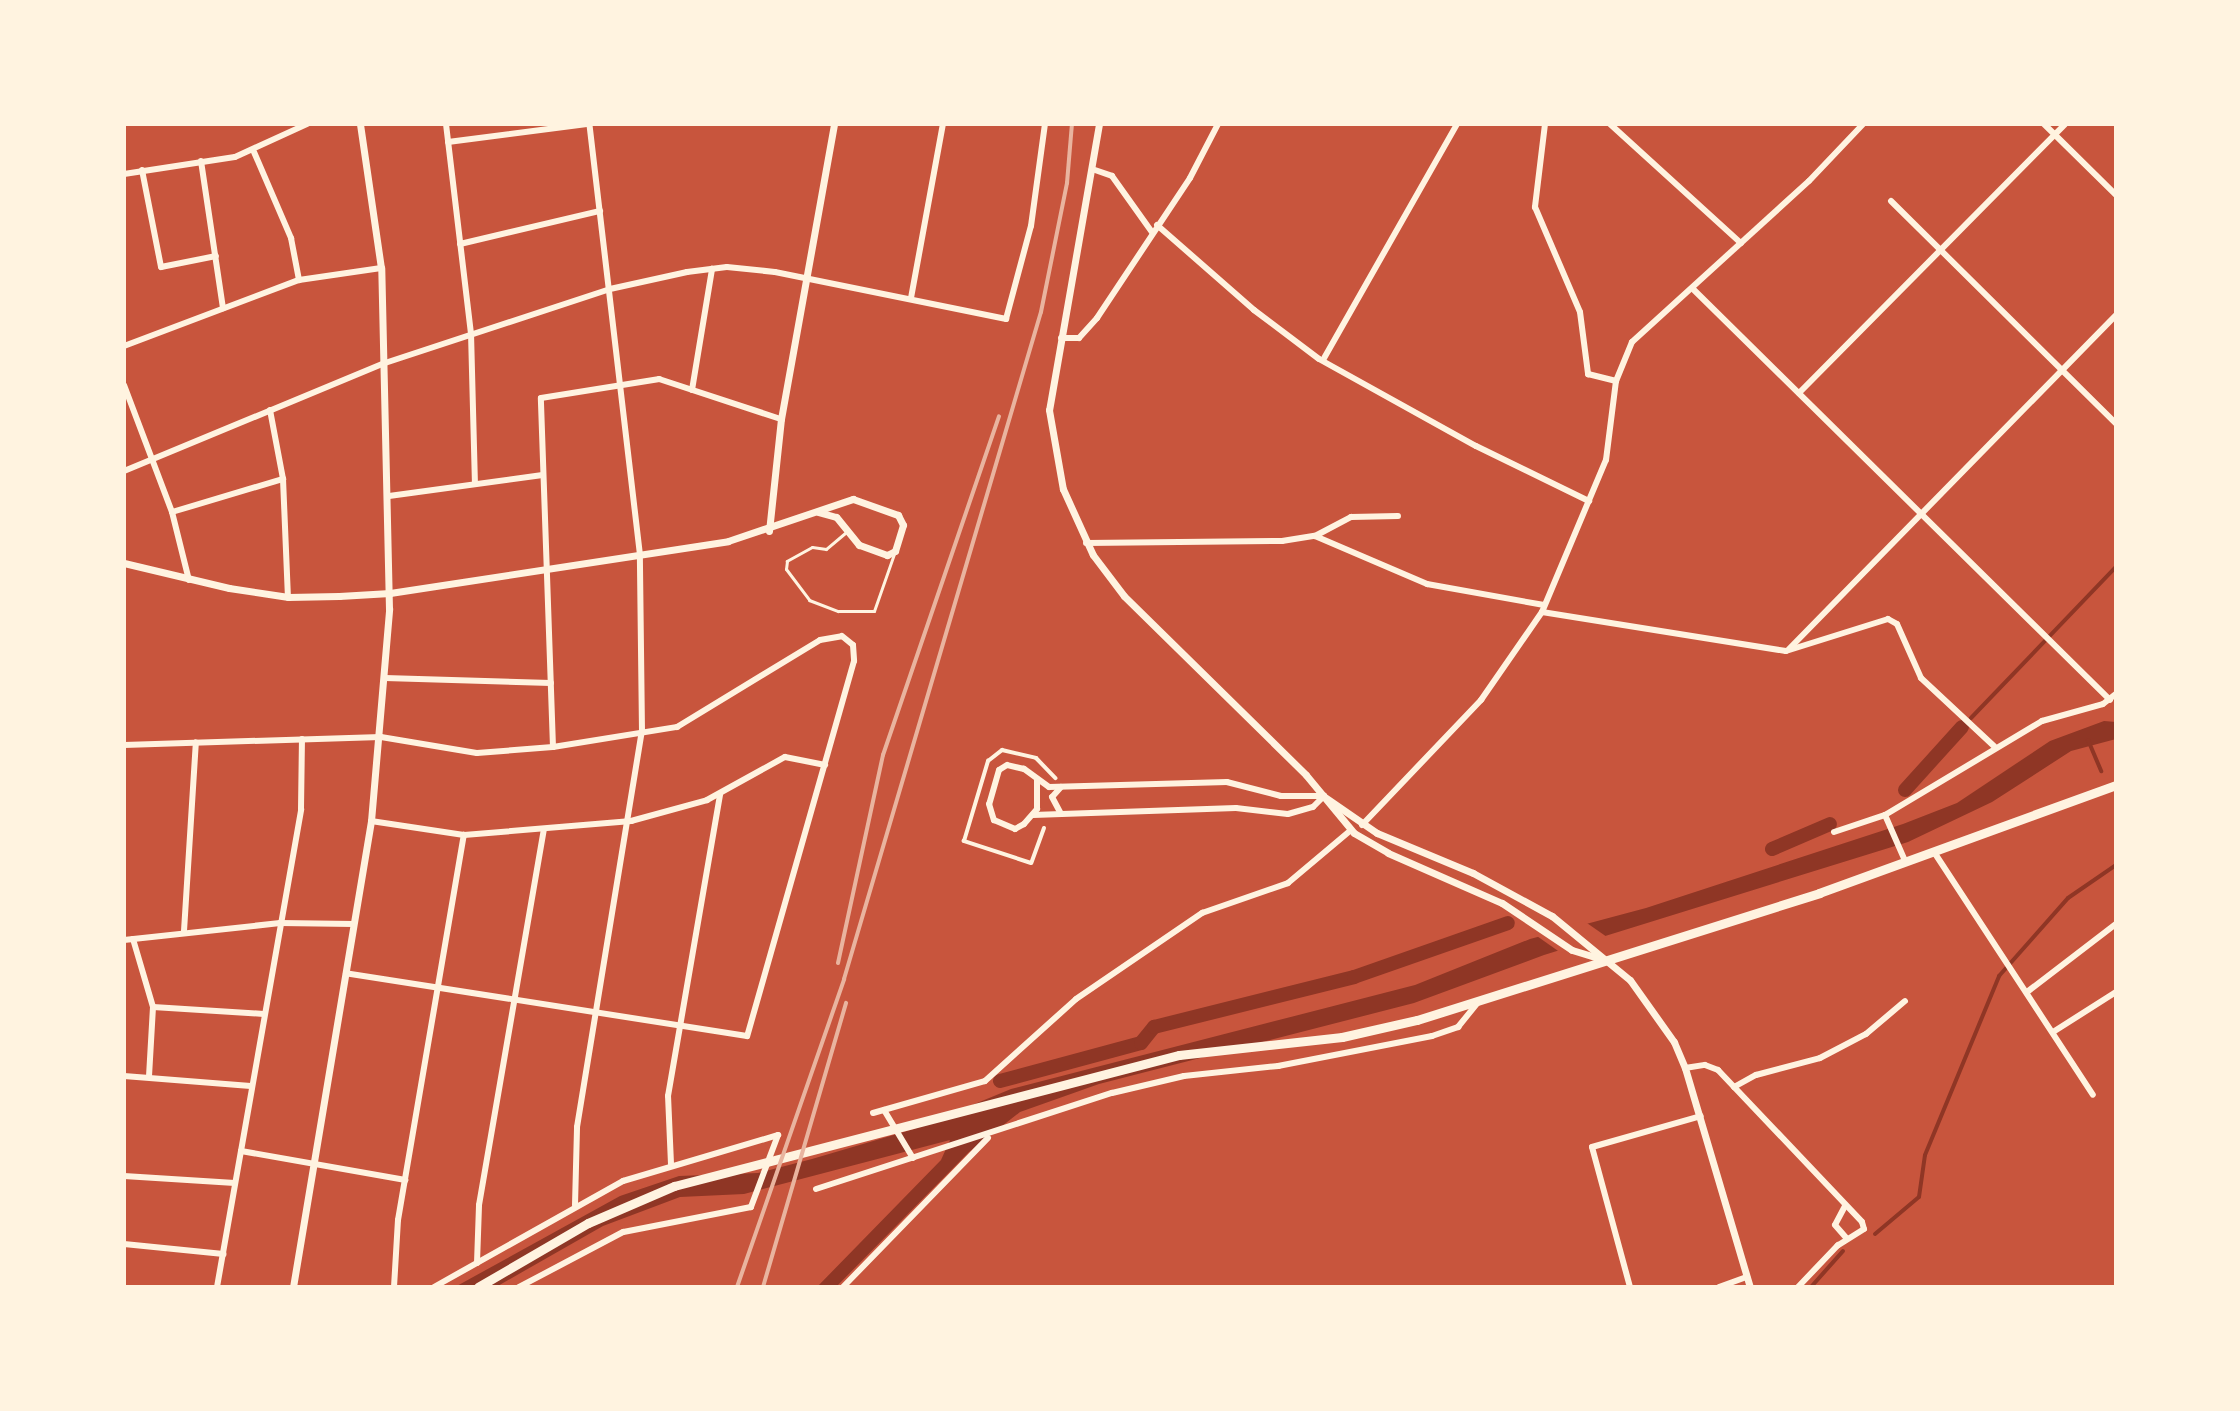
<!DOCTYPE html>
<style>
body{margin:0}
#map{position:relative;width:2240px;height:1411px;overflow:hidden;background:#c8553d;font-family:Arial,sans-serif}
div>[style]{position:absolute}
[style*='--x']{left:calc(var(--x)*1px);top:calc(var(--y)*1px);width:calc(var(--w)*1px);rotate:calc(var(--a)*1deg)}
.water>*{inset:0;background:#8f3625}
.pier>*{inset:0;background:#c8553d}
.stream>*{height:4px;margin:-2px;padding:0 2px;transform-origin:2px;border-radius:2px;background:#8f3625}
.canal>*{height:14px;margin:-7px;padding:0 7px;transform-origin:7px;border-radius:7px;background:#8f3625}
.service>*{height:3px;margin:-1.5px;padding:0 1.5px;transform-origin:1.5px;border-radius:1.5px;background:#fff3e0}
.pedestrian>*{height:4px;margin:-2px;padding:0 2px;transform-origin:2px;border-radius:2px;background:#fff3e0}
.minor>*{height:6px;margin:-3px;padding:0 3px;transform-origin:3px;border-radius:3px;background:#fff3e0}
.tertiary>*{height:7px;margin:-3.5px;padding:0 3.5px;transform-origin:3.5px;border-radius:3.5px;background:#fff3e0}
.primary>*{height:9px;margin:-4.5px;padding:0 4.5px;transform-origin:4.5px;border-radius:4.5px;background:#fff3e0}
.rail>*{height:4px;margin:-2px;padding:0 2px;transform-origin:2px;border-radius:2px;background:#e9b49f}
span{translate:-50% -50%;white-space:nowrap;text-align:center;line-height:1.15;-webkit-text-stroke:6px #fff3e0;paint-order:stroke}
.frame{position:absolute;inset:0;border:126px solid #fff3e0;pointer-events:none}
</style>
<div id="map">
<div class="water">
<i style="clip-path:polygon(2104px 721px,2116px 722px,2116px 739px,2071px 751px,1992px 802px,1908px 842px,1544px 955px,1414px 1003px,1099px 1084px,1020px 1112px,969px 1152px,836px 1287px,817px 1287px,941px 1160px,950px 1140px,744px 1194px,680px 1197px,603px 1226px,496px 1287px,455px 1287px,620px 1196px,679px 1176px,758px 1173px,812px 1159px,914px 1129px,1011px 1089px,1415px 985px,1530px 939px,1646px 908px,1903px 824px,1957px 803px,2050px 741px)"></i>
</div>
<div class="pier">
<i style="clip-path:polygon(1584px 921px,1607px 937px,1561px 953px,1534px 934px)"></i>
</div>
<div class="stream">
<i style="--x:1971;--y:718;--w:209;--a:-46.2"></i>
<i style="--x:2088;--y:740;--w:34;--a:67"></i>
<i style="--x:1875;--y:1234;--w:57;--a:-40.1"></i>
<i style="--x:1919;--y:1197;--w:42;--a:-81.9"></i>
<i style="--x:1925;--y:1155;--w:194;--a:-67.5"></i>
<i style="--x:1999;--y:976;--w:104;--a:-48.5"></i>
<i style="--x:2068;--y:898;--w:58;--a:-34.5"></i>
<i style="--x:1811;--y:1287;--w:48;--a:-48.4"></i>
</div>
<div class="canal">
<i style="--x:1905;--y:790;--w:85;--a:-47.9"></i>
<i style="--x:1772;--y:849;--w:63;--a:-23.3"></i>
<i style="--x:1000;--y:1081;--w:146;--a:-15.1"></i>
<i style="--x:1141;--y:1043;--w:21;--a:-51"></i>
<i style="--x:1154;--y:1027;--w:206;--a:-14"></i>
<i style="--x:1354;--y:977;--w:163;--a:-19.3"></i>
</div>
<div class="service">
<i style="--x:845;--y:533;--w:25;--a:140"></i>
<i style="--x:826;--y:549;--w:14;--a:-172"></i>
<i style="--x:812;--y:547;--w:29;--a:151"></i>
<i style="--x:787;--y:561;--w:8;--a:97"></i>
<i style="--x:786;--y:569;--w:39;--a:53"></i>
<i style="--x:809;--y:600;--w:31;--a:21"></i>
<i style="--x:838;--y:611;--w:36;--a:0"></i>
<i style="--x:874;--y:611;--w:60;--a:-70.7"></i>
</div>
<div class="pedestrian">
<i style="--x:1044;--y:828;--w:37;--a:110"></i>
<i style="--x:1031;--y:863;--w:71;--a:-161.8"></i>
<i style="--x:964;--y:841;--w:84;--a:-73.3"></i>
<i style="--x:988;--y:761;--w:18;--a:-38"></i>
<i style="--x:1002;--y:750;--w:35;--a:13"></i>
<i style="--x:1036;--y:758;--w:28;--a:46"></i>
</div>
<div class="minor">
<i style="--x:446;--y:124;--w:210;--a:83.2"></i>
<i style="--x:471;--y:333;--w:150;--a:88.5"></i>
<i style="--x:1545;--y:124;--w:84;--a:96.9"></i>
<i style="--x:1535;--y:207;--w:114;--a:66.8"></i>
<i style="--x:1580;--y:312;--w:63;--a:82.6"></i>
<i style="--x:1588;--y:374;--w:29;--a:14"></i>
<i style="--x:1610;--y:124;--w:177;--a:42.3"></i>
<i style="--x:2044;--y:124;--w:101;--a:44.6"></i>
<i style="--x:448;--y:142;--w:140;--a:-7.4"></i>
<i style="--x:254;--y:152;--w:94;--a:66.7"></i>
<i style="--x:291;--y:238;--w:43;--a:79.2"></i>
<i style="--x:201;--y:161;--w:149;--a:81.5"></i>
<i style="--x:142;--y:170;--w:99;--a:78.9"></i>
<i style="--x:161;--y:267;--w:56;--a:-11.3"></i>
<i style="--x:1095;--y:170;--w:18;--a:19"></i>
<i style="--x:1112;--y:176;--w:69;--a:54.5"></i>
<i style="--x:124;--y:174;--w:112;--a:-8.7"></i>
<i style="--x:235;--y:157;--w:79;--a:-24.6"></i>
<i style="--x:1891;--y:201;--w:317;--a:44.7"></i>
<i style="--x:1157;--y:225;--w:129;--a:41.2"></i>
<i style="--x:1254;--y:310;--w:81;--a:37"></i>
<i style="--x:1319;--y:359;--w:179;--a:29"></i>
<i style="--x:1476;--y:446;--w:126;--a:26"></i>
<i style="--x:460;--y:244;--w:144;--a:-13.3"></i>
<i style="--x:1694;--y:290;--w:584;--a:44.58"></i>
<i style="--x:911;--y:298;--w:177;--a:-79.6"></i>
<i style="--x:1061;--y:338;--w:18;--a:0"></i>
<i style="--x:1079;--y:338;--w:27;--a:-48"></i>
<i style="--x:1097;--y:318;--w:168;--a:-56.4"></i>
<i style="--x:1190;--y:178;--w:61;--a:-62.6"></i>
<i style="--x:124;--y:346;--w:187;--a:-20.7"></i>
<i style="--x:299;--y:280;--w:83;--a:-8.3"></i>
<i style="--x:1323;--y:360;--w:271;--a:-60.4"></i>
<i style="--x:124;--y:385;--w:136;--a:69.3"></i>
<i style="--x:172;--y:512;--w:70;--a:76"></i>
<i style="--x:692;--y:390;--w:123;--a:-80.6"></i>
<i style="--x:1799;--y:393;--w:378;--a:-45.3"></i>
<i style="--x:270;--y:410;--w:70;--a:79.3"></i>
<i style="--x:283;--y:479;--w:118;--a:87.6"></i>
<i style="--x:124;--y:471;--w:282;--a:-22.5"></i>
<i style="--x:385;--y:363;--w:237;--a:-18.2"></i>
<i style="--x:610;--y:289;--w:79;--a:-12.4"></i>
<i style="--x:687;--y:272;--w:40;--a:-7.1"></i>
<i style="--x:727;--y:267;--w:48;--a:5.9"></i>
<i style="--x:775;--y:272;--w:236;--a:11.5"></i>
<i style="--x:1006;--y:319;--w:96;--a:-75"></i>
<i style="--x:1031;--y:226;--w:103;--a:-82.2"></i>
<i style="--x:389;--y:496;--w:155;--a:-7.8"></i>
<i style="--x:172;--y:512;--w:116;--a:-16.6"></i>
<i style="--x:1315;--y:536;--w:122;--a:23.2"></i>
<i style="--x:1427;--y:584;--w:119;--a:10.2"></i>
<i style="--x:1086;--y:543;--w:196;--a:-0.6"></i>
<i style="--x:1282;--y:541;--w:33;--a:-9"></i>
<i style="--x:1315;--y:536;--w:41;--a:-27.8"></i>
<i style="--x:1351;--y:517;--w:47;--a:-1.2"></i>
<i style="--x:1542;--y:612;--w:247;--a:9.1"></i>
<i style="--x:1786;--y:651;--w:107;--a:-17.4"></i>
<i style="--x:1888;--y:619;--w:10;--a:29"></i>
<i style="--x:1897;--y:624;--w:59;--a:66"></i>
<i style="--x:1921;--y:678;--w:100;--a:43"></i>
<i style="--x:1789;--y:649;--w:467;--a:-45.6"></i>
<i style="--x:385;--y:678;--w:166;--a:1.7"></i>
<i style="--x:124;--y:745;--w:257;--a:-1.8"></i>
<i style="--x:381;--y:737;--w:97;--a:9.5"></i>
<i style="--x:477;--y:753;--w:76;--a:-4.5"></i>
<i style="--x:553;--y:747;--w:126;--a:-9.2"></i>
<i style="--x:677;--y:727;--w:167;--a:-31.3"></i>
<i style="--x:820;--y:640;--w:22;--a:-10"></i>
<i style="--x:842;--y:636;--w:14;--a:39"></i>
<i style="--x:853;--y:645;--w:16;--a:86"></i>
<i style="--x:854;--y:661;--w:390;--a:105.9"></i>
<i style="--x:747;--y:1036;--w:406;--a:-171.1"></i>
<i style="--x:553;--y:747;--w:349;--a:-92"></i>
<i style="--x:541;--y:398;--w:120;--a:-9.1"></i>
<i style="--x:659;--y:379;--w:128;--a:18.2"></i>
<i style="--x:1061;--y:787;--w:13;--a:132"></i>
<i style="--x:1052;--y:797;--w:19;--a:62"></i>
<i style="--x:1033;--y:815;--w:203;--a:-2"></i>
<i style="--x:1236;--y:808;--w:52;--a:6.6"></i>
<i style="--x:1288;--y:814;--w:26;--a:-16"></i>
<i style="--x:1313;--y:807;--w:16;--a:-45"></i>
<i style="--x:1324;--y:796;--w:43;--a:180"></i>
<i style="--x:1281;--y:796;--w:56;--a:-165.5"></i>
<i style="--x:1227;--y:782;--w:178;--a:178.4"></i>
<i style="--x:1049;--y:787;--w:31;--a:-144"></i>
<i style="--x:1024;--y:769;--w:17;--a:-167"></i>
<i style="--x:1007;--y:765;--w:9;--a:148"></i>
<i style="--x:999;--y:770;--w:35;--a:106"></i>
<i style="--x:989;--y:804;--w:17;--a:73"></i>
<i style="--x:994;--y:820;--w:23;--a:23"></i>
<i style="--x:1015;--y:829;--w:10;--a:-29"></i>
<i style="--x:1024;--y:824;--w:20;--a:-49"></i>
<i style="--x:1037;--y:809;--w:30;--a:-90"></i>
<i style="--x:1885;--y:815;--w:52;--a:66.4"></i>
<i style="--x:371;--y:821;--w:94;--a:8.6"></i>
<i style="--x:464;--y:835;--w:168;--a:-4.8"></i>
<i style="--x:631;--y:821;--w:79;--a:-15.4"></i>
<i style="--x:707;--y:800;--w:89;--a:-28.9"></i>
<i style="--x:785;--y:757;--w:41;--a:11.3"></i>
<i style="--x:1362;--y:825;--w:173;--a:-46.4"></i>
<i style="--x:1481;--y:700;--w:107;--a:-55.3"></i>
<i style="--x:1542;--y:612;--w:165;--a:-67.2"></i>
<i style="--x:1606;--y:460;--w:80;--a:-82.8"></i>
<i style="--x:1616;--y:381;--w:42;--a:-67.7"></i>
<i style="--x:1632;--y:342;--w:239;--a:-42.3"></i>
<i style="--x:1809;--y:181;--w:79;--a:-46.5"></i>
<i style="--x:1834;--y:832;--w:54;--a:-18.4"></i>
<i style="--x:1885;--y:815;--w:183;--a:-30.9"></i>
<i style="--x:2042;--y:721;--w:63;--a:-15.6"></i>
<i style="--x:2103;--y:704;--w:16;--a:-38"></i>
<i style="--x:1934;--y:852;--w:290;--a:56.8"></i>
<i style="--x:184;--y:931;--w:189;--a:-86.4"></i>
<i style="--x:133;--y:939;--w:71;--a:73.6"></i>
<i style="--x:153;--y:1007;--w:70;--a:93.3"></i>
<i style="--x:124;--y:940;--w:157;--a:-6.2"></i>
<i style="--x:280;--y:923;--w:74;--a:0.8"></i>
<i style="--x:2027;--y:992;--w:112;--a:-37.4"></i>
<i style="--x:153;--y:1007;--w:111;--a:3.6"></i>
<i style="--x:2053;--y:1032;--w:75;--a:-32.4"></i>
<i style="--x:1685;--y:1068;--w:20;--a:-9"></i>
<i style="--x:1705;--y:1065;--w:14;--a:21"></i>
<i style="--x:1718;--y:1070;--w:209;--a:46.5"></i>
<i style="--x:1862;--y:1222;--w:7;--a:74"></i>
<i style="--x:1864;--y:1229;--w:31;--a:148"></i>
<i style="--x:1838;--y:1245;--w:58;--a:133.6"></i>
<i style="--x:124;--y:1076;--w:127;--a:4.5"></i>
<i style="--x:1734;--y:1087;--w:25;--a:-29"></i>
<i style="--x:1756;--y:1075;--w:66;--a:-14.9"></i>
<i style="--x:1820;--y:1058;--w:52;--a:-27.6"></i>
<i style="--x:1866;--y:1034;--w:51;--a:-40.2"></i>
<i style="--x:884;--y:1110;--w:56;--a:58.9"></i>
<i style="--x:873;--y:1113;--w:116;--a:-15.9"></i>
<i style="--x:985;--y:1081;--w:122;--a:-42"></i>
<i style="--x:1076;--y:999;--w:153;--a:-34.3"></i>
<i style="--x:1202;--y:913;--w:91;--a:-19.2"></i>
<i style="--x:1288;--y:883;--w:82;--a:-40.1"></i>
<i style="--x:241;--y:1151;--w:347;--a:-80"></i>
<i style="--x:301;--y:809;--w:70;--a:-89.2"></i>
<i style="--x:671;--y:1164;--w:68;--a:-92.5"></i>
<i style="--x:668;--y:1096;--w:306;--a:-80.2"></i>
<i style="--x:124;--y:1176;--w:111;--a:3.6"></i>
<i style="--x:816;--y:1189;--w:311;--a:-18"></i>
<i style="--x:1112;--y:1093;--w:74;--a:-13.3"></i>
<i style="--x:1184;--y:1076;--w:95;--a:-6.1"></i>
<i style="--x:1278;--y:1066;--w:157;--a:-11"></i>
<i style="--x:1432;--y:1036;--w:28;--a:-19"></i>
<i style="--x:1458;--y:1027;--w:33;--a:-51"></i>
<i style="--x:575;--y:1205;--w:78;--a:-88.5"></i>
<i style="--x:577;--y:1127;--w:401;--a:-80.7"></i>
<i style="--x:642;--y:731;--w:176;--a:-90.7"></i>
<i style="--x:640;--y:555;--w:434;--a:-96.7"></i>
<i style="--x:1845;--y:1206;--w:21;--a:118"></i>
<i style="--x:1835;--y:1225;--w:18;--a:49"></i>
<i style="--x:124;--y:1244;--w:100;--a:5.8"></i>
<i style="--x:477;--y:1263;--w:58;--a:-88"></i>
<i style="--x:479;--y:1205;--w:381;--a:-80.2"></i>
<i style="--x:217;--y:1287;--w:138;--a:-80"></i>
<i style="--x:241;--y:1151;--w:167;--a:10"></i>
<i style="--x:394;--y:1287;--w:67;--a:-86.6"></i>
<i style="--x:398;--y:1220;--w:391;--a:-80.3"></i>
<i style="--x:434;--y:1287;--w:217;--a:-29.3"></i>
<i style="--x:623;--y:1181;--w:162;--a:-16.5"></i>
<i style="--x:778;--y:1135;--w:77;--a:110.6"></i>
<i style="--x:751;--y:1207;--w:130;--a:168.9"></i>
<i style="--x:623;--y:1232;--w:118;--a:152.1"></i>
<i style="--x:843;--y:1287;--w:208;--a:-45.8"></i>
<i style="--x:1630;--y:1287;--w:145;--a:-105.2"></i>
<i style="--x:1592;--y:1147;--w:113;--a:-15.9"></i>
<i style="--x:1719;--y:1287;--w:30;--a:-20"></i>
</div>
<div class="tertiary">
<i style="--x:1099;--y:124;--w:290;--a:99.9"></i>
<i style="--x:1049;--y:410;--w:80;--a:80"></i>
<i style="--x:1063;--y:489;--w:72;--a:65.6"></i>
<i style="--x:1093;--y:555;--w:51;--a:52.9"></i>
<i style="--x:1124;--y:596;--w:255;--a:44.5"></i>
<i style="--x:1306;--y:775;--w:75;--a:50.4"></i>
<i style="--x:1354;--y:833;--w:39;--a:30"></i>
<i style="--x:1388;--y:853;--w:124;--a:23.7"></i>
<i style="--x:1502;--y:903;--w:84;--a:33.9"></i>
<i style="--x:1572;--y:950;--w:34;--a:17"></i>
<i style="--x:769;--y:531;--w:113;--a:-83.9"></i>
<i style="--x:781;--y:419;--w:300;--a:-79.8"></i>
<i style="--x:124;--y:563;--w:108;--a:13.4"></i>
<i style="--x:229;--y:588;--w:60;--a:8.7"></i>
<i style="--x:288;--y:597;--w:51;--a:-1.1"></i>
<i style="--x:339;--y:596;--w:51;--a:-3.4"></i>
<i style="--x:390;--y:593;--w:342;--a:-8.7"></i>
<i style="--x:728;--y:541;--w:132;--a:-18.6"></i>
<i style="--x:853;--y:499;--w:48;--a:19.6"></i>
<i style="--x:898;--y:515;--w:11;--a:63"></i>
<i style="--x:903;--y:525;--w:27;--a:107"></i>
<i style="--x:895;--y:551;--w:9;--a:153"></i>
<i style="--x:887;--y:555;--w:30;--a:-160"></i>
<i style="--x:859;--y:545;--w:36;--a:-129"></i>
<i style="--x:836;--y:517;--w:19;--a:-164"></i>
<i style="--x:1326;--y:798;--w:62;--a:34.5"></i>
<i style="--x:1377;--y:833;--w:104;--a:22.6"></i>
<i style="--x:1473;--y:873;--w:90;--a:28.6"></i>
<i style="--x:1552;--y:916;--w:101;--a:39.4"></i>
<i style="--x:1630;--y:980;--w:76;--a:54.6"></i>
<i style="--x:1674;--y:1042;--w:28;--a:67"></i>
<i style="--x:1685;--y:1068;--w:228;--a:73.5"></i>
<i style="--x:293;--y:1287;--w:472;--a:-80.5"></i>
<i style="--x:371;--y:821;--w:213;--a:-85.1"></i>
<i style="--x:389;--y:609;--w:341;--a:-91.3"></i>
<i style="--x:381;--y:268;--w:146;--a:-98.3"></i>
</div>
<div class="primary">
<i style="--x:478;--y:1287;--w:127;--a:-30.2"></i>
<i style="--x:588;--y:1223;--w:94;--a:-23.3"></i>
<i style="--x:674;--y:1186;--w:522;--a:-14.54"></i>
<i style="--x:1179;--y:1055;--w:164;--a:-6.3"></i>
<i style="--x:1342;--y:1037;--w:77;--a:-12.8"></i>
<i style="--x:1417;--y:1020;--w:422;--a:-17.5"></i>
<i style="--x:1819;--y:893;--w:316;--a:-20"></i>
</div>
<div class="rail">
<i style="--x:838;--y:963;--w:213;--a:-77.8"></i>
<i style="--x:883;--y:755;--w:358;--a:-71.1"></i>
<i style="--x:737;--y:1287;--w:326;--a:-70.8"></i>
<i style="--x:844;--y:979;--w:695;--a:-73.55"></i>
<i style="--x:1041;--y:312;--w:132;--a:-78.6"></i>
<i style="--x:1067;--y:183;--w:59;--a:-85.2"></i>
<i style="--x:763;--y:1287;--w:296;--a:-73.7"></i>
</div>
<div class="frame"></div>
</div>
